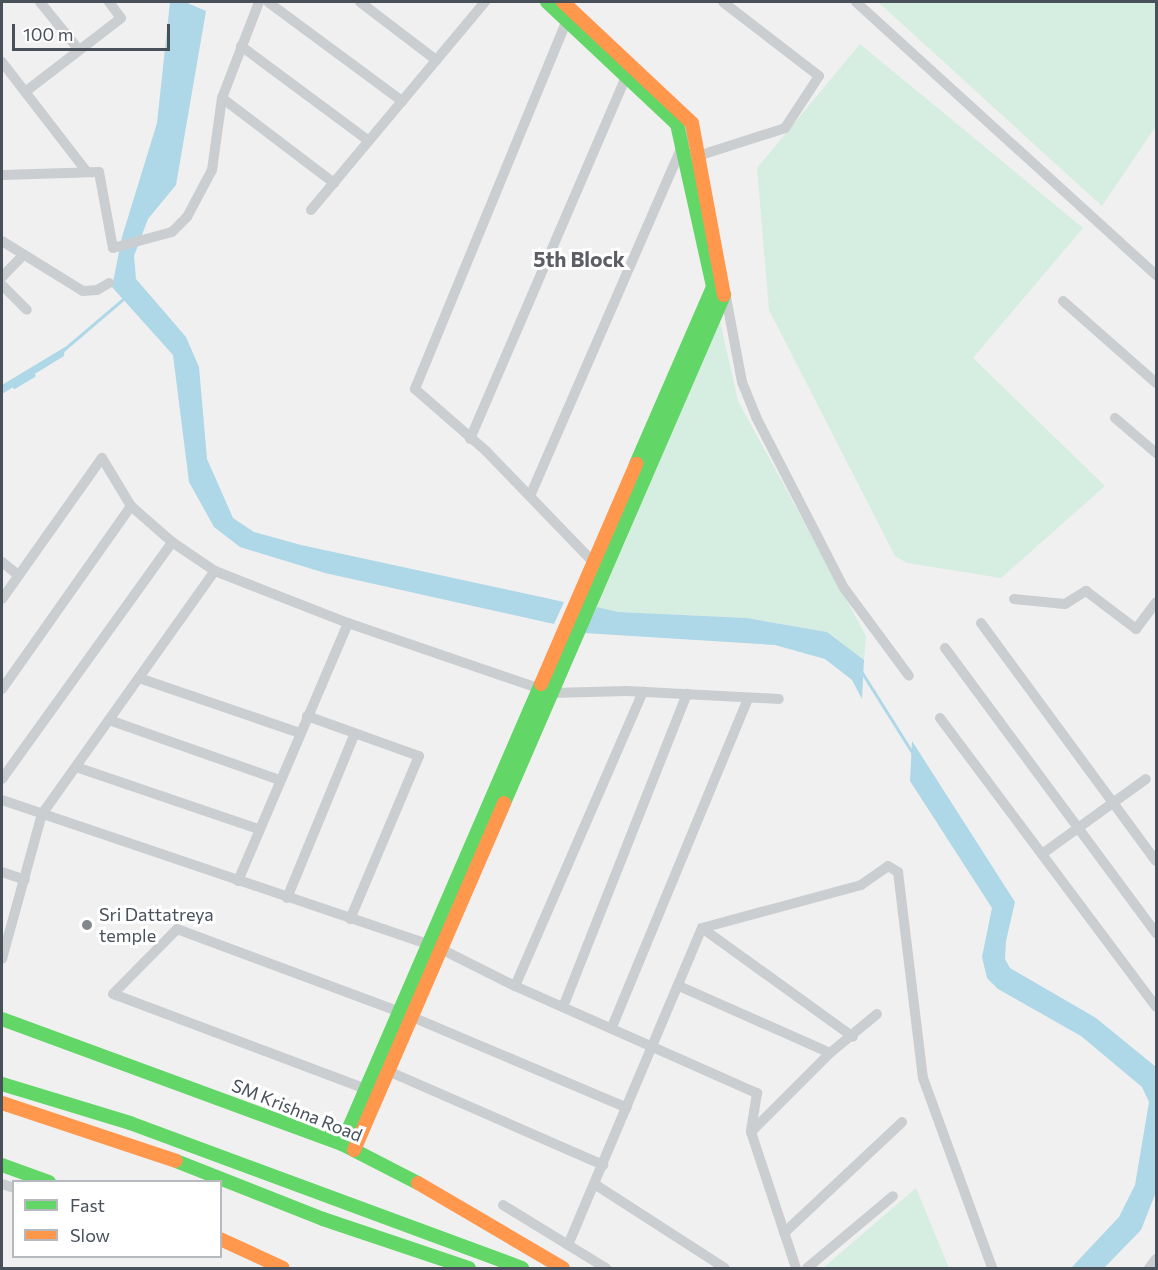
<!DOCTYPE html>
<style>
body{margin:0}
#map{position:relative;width:1158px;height:1270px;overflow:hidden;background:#f0f0f0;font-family:Commissioner,sans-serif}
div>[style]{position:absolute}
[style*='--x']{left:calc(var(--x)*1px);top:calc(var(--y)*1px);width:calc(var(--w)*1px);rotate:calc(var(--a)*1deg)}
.green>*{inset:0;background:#d6ede1}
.water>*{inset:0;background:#aed7e8}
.stream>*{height:3px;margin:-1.5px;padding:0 1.5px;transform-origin:1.5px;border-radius:1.5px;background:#aed7e8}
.street>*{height:10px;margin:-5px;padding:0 5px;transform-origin:5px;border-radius:5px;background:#cbced0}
.fast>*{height:14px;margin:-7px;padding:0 7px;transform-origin:7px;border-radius:7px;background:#63d668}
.slow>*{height:14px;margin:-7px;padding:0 7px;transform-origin:7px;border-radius:7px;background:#ff974d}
.dots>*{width:16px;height:16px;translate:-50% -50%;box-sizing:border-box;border:3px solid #fff;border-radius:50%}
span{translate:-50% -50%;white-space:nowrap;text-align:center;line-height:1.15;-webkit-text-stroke:6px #fff;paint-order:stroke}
.poi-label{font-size:18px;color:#48505a}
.left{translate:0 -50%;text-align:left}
.street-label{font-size:18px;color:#48505a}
.quarter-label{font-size:21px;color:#5c5e63;font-weight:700}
.frame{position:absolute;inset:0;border:3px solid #48505a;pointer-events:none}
.legend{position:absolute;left:12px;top:1180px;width:210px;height:78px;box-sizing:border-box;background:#fff;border:2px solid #b6b9bd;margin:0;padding:8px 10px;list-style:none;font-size:18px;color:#48505a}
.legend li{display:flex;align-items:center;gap:12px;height:30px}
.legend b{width:30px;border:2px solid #b6b9bd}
.scale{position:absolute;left:12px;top:24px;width:158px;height:27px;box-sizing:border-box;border:3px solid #48505a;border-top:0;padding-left:8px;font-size:18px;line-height:21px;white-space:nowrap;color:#48505a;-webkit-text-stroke:4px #fff;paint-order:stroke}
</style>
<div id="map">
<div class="green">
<i style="clip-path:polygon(878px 2px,1156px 2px,1156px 126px,1102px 206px)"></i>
<i style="clip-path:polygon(860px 44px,1083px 228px,973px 358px,1105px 486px,1001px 578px,907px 563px,895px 556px,769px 310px,757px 168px)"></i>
<i style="clip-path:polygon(720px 321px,738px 401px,866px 636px,864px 660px,827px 632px,747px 618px,618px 612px,597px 607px)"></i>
<i style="clip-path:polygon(916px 1188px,949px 1268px,823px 1268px)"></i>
</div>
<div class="water">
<i style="clip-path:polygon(170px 2px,185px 2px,206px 11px,176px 185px,148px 219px,134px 256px,136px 279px,186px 337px,199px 367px,207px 459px,233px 518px,254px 532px,301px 545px,564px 602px,554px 624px,325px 573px,240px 547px,214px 527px,189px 482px,173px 355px,112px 287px,122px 237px,157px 123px)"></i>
<i style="clip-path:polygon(65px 347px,64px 356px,2px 394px,2px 385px)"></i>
<i style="clip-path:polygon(597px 607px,618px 612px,747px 618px,827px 632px,864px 660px,862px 699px,852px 680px,825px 659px,775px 645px,584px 633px)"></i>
<i style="clip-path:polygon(912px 741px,1015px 902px,1006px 941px,1005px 959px,1010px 968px,1096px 1018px,1156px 1067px,1156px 1192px,1141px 1230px,1104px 1268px,1071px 1268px,1119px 1217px,1135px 1185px,1149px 1102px,1142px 1087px,1081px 1036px,998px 989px,987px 978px,982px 957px,992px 908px,910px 781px)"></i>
</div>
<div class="stream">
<i style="--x:62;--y:351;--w:80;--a:-40.4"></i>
<i style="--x:14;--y:387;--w:23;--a:-31"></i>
<i style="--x:861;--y:671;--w:98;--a:57.9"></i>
</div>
<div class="street">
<i style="--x:40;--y:2;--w:62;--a:50.9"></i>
<i style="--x:268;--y:2;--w:167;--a:36.5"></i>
<i style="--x:360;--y:2;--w:96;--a:37.3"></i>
<i style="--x:856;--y:2;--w:406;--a:42.3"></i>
<i style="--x:567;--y:20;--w:399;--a:112.4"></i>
<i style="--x:415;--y:389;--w:94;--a:41.1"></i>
<i style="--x:486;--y:451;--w:156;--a:46"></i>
<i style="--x:241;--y:46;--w:159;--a:36.6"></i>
<i style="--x:2;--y:62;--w:139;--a:52.3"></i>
<i style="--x:25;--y:92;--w:121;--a:-37.6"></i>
<i style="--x:121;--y:18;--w:20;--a:-127"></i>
<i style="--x:222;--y:98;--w:103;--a:-68.9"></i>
<i style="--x:698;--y:156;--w:91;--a:-17.8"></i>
<i style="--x:785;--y:128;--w:62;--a:-56.8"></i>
<i style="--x:819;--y:76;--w:121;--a:-142.4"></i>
<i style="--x:2;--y:175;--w:97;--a:-1.8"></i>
<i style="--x:99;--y:172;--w:77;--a:79.6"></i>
<i style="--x:113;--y:248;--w:61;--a:-15.2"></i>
<i style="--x:172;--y:232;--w:21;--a:-45"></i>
<i style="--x:187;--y:217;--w:53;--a:-62"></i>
<i style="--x:212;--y:170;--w:73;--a:-82.1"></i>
<i style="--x:222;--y:98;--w:141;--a:37.2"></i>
<i style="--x:311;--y:210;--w:271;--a:-50.1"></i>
<i style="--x:2;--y:241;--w:95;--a:31.7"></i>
<i style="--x:83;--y:291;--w:14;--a:-4"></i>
<i style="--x:97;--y:290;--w:14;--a:-30"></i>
<i style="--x:2;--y:277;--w:30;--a:-46"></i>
<i style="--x:2;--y:285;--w:35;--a:45"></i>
<i style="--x:725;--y:292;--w:92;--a:79.3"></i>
<i style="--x:742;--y:382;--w:38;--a:68"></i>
<i style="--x:756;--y:417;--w:192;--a:62.8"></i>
<i style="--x:844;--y:588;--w:109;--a:53.5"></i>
<i style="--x:1063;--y:301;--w:124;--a:41.4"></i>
<i style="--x:1115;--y:418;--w:54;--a:40.5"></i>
<i style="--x:470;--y:439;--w:394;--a:-66.7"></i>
<i style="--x:530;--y:496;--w:407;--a:-66.5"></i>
<i style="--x:2;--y:562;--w:21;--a:39"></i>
<i style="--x:2;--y:599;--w:173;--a:-54.7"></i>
<i style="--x:102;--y:458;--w:56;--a:58.9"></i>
<i style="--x:131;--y:506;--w:55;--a:41.3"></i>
<i style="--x:172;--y:542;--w:52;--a:34"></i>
<i style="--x:215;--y:571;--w:143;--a:21.4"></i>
<i style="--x:348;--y:623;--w:216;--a:18.9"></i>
<i style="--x:552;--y:693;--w:75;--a:-1.5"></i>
<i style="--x:627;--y:691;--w:152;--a:3"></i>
<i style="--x:1014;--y:599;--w:51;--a:5.6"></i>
<i style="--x:1065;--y:604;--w:25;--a:-32"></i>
<i style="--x:1086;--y:591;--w:63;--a:37.2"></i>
<i style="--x:1136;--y:629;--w:34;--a:-53"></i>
<i style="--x:981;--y:623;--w:295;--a:53.7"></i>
<i style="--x:945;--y:648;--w:355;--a:53.5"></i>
<i style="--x:139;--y:678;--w:170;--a:18.9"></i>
<i style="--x:2;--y:689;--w:224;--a:-54.8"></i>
<i style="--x:307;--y:716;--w:119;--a:19.7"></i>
<i style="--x:419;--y:756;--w:177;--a:112.9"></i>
<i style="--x:940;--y:718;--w:361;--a:53.2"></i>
<i style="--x:109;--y:720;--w:180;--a:19.4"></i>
<i style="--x:76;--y:767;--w:192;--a:18.8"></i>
<i style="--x:2;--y:779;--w:292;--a:-54.3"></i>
<i style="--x:2;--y:800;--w:464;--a:18.7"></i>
<i style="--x:441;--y:949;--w:83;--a:26.6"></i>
<i style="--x:515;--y:986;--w:265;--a:23.9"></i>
<i style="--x:757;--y:1093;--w:39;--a:99"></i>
<i style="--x:751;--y:1132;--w:143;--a:71.7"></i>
<i style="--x:1042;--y:854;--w:128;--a:-35.8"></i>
<i style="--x:2;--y:872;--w:24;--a:19"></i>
<i style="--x:238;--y:881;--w:280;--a:-66.9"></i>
<i style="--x:287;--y:898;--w:178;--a:-67.6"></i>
<i style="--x:702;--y:928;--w:165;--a:-15.1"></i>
<i style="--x:861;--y:885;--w:33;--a:-35"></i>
<i style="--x:888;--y:866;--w:12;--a:31"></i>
<i style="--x:898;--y:872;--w:208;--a:83.1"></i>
<i style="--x:923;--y:1078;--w:202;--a:70"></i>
<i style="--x:702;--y:928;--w:186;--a:35.8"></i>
<i style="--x:2;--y:959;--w:150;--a:-74.6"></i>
<i style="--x:42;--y:814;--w:298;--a:-54.6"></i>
<i style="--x:515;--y:986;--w:321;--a:-66.5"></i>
<i style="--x:679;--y:986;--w:165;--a:23.9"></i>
<i style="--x:563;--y:1007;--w:337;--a:-68.4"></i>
<i style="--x:412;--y:1017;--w:233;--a:22.9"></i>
<i style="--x:612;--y:1027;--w:356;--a:-67.5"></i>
<i style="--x:388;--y:1071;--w:235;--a:23.6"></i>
<i style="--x:366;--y:1089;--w:270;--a:-159.4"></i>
<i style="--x:113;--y:994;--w:91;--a:-45.4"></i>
<i style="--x:177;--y:929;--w:238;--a:20.4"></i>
<i style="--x:751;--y:1132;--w:112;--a:-45"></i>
<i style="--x:830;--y:1053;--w:61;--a:-39.7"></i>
<i style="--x:2;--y:1184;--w:13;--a:18"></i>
<i style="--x:596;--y:1185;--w:153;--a:32.8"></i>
<i style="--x:503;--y:1205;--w:121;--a:31.5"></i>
<i style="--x:784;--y:1233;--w:162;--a:-43.2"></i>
<i style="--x:568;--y:1245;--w:344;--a:-67.1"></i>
<i style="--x:807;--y:1268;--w:112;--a:-39.9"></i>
<i style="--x:1149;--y:1268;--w:11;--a:-52"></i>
</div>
<div class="fast">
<i style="--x:547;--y:2;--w:178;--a:43.2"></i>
<i style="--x:677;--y:124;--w:167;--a:77.5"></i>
<i style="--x:713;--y:287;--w:193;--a:113.5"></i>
<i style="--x:504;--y:803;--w:554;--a:-66.58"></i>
<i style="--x:2;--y:1019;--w:362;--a:20.2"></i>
<i style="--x:342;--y:1144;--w:85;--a:27.2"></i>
<i style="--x:2;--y:1084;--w:134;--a:16.9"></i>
<i style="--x:130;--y:1123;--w:418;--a:20.3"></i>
<i style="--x:342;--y:1144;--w:501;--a:-66.61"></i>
<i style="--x:176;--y:1161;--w:158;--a:21.5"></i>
<i style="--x:323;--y:1219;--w:154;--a:18.6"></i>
<i style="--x:2;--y:1165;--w:50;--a:19.9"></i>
</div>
<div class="slow">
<i style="--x:563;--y:2;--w:177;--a:43.2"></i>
<i style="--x:692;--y:123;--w:175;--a:79.5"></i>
<i style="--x:541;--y:684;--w:240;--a:-66.6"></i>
<i style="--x:2;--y:1103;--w:183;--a:18.4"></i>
<i style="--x:354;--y:1150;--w:378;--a:-66.6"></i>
<i style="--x:418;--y:1183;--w:168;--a:30.4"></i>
<i style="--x:220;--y:1239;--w:69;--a:24.7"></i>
</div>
<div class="dots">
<i style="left:87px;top:925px;background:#83888e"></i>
</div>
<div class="poi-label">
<span class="left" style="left:99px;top:925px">Sri Dattatreya<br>temple</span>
</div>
<div class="street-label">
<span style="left:297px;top:1110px;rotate:22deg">SM Krishna Road</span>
</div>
<div class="quarter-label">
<span style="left:579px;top:259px">5th Block</span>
</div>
<div class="frame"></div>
<ul class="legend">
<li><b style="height:8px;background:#63d668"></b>Fast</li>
<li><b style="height:8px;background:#ff974d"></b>Slow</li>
</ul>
<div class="scale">100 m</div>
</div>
